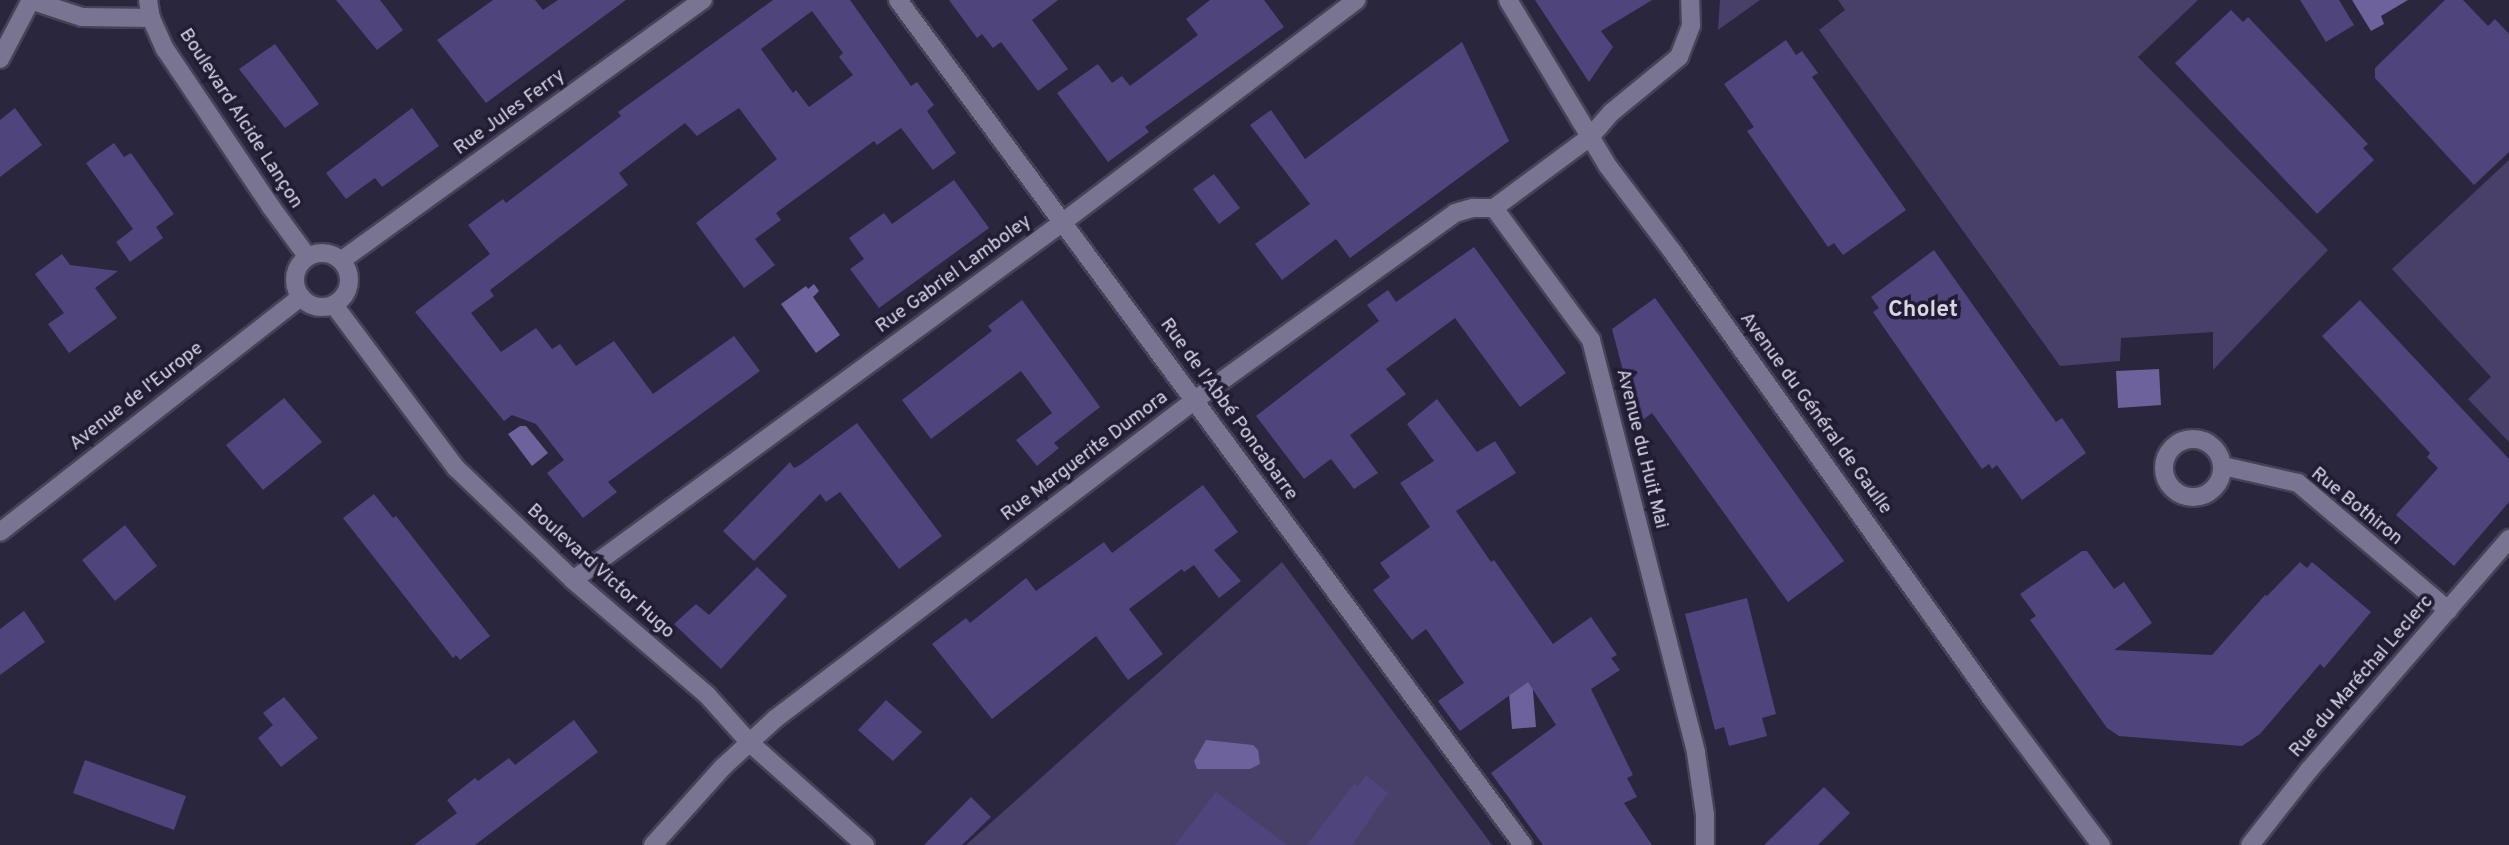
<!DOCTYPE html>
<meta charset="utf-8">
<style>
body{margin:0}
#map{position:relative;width:2509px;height:845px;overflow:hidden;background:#2a263e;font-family:Overpass,sans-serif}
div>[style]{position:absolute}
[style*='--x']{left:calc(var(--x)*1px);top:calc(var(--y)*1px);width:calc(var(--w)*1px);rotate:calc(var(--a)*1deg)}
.green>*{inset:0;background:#484069}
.water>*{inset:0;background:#6d629c}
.building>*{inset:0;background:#50447c}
.roads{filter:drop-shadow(2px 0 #464256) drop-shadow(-2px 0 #464256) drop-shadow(0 2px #464256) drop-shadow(0 -2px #464256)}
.minor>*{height:18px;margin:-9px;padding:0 9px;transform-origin:9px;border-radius:9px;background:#797491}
.minor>.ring{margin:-9px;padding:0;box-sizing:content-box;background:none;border:18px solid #797491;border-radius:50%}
.tertiary>*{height:18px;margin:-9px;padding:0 9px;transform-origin:9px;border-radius:9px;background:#797491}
.tertiary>.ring{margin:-9px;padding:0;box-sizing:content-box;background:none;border:18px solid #797491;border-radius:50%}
.secondary>*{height:18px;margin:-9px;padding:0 9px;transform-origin:9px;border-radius:9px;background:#797491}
span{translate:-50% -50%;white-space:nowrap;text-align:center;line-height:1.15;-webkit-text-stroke:7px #211c33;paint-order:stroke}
.street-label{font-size:19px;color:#d8d6e6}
.quarter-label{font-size:23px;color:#d8d6e6;font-weight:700}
</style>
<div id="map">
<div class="green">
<i style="clip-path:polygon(1720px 0,1760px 0,1718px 30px)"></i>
<i style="clip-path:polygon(1838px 0,2198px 0,2138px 57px,2328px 250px,2213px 370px,2213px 332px,2121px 338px,2120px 361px,2060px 366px,1819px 30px,1845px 10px)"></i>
<i style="clip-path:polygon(2509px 160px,2509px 442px,2468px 399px,2491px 377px,2392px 269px)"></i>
<i style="clip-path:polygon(1282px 562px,1492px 845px,966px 845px)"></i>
</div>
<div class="water">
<i style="clip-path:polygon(2352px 0,2408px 0,2381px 16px,2384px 24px,2371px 31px)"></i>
<i style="clip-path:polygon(814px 284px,819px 291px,813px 297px,840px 335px,816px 353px,781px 304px,806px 286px,808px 289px)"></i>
<i style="clip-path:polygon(2159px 369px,2161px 405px,2118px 408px,2116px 371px)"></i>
<i style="clip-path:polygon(520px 426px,526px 426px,548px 453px,532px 466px,508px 434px)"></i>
<i style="clip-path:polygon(1532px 679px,1536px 727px,1512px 729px,1508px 682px)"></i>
<i style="clip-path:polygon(1206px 740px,1253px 745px,1258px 750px,1260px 764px,1250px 769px,1197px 769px,1194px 761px)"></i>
</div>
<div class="building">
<i style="clip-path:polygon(336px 0,380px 0,403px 30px,377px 50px)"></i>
<i style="clip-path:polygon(493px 0,535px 0,543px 10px,558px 0,626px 0,486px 103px,437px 40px)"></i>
<i style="clip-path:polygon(evenodd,773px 0,850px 0,911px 86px,917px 82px,934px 105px,927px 111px,956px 153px,933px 170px,901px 128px,877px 145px,874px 141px,776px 213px,781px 220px,755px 239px,775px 265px,744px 288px,696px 223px,777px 159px,739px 108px,697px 136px,685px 123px,619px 173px,628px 185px,490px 290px,494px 296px,471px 313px,501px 352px,536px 328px,552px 349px,560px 344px,576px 366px,614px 341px,653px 394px,734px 336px,760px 371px,608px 482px,617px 492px,583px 518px,547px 473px,564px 460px,536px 424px,512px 415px,504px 421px,415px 312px,490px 254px,468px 225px,503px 199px,506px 203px,621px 116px,618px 112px,773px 0,812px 11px,843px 53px,839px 57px,853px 75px,809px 107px,796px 90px,793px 93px,761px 49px,812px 11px)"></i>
<i style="clip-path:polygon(949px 0,1058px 0,1032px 20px,1068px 69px,1038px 91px,1001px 42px,993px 48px,982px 34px,977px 38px)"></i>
<i style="clip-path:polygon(1210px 0,1264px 0,1284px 27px,1145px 127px,1149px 132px,1108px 162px,1057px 93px,1098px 64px,1112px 83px,1122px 76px,1130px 86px,1198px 35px,1186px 19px)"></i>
<i style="clip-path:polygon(1535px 0,1652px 0,1601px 31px,1613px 47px,1589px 82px)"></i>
<i style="clip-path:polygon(2300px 0,2339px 0,2354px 25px,2326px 42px)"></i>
<i style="clip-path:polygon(2445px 0,2463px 0,2488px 26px,2495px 19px,2509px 34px,2509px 152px,2474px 185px,2375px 78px,2375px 68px)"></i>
<i style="clip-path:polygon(2231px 10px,2243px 22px,2248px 17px,2368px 144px,2363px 148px,2374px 160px,2317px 214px,2175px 63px)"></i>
<i style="clip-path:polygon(1786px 40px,1796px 55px,1802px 51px,1818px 73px,1812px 77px,1906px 210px,1843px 255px,1834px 243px,1828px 247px,1814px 227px,1747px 131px,1754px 127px,1724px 84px)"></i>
<i style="clip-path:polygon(1462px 42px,1509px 141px,1350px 258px,1336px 239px,1282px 280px,1255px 244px,1310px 204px,1250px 125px,1271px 110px,1305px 159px)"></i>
<i style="clip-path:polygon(275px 44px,319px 104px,285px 128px,239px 69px)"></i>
<i style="clip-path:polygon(15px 108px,42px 145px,0 177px,0 120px)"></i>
<i style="clip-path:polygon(412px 108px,439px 146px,382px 187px,375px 178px,346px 199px,326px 173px)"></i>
<i style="clip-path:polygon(114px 143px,124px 157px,131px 153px,174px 214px,156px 227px,163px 238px,130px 262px,116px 242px,133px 229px,86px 163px)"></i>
<i style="clip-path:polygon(1214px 174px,1240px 208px,1219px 224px,1193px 189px)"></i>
<i style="clip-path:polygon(954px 180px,989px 228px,879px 308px,850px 269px,864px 259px,849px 238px,884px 213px,892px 224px)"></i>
<i style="clip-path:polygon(1474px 247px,1566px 373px,1520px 407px,1455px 318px,1386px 369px,1406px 394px,1350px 435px,1378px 473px,1354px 489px,1331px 459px,1304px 479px,1256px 416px,1379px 321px,1367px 305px,1388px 290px,1396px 302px)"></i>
<i style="clip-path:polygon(1934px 250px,2056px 422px,2062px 418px,2086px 453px,2022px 500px,1997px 465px,1992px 469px,1989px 464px,1982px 469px,1873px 312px,1879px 308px,1871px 297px)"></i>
<i style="clip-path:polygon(62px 254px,70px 265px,118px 271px,95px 288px,117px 318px,69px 353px,48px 324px,64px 313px,35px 274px)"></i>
<i style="clip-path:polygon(1655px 298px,1844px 561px,1788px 602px,1652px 413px,1637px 424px,1612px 329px)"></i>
<i style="clip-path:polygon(1022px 300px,1100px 407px,1054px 443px,1059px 448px,1037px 466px,1016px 440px,1052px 413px,1021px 371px,931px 439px,902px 400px,992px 331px,988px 326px)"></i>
<i style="clip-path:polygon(2360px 300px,2509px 459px,2509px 502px,2454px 566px,2396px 515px,2438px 468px,2427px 457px,2430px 453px,2322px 336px)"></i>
<i style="clip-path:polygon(284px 398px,322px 442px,263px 490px,226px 445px)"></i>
<i style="clip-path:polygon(1437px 399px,1477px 452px,1495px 441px,1516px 473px,1456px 511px,1491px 562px,1494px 560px,1553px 644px,1591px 617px,1617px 655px,1611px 658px,1620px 670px,1591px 689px,1633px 775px,1627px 778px,1637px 797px,1624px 803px,1652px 845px,1543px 845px,1491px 773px,1556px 725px,1528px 682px,1460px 731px,1438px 701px,1464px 683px,1426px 629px,1412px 640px,1373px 590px,1390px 577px,1380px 563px,1430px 527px,1400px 483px,1434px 461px,1407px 424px)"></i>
<i style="clip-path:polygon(857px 423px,942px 536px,899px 569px,840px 492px,826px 502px,820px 494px,754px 561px,723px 531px,790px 462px,794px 468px,800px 465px)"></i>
<i style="clip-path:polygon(1203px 485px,1238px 532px,1214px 550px,1241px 581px,1219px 598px,1194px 565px,1184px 572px,1182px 569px,1129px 609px,1163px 654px,1128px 680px,1096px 636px,992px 719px,932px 644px,966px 618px,970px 623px,1026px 578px,1036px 591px,1104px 542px,1112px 553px)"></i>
<i style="clip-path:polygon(374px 494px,393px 518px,396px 516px,490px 636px,460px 660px,456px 655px,453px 658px,343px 518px)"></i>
<i style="clip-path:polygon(125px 525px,157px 566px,115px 601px,82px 560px)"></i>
<i style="clip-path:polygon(2082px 551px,2087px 551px,2114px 589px,2124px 582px,2152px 623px,2114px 650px,2212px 655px,2265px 595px,2267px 596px,2300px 562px,2307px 568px,2312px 562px,2371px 612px,2324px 668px,2320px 664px,2260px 734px,2242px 746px,2119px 736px,2107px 728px,2030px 620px,2036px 616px,2020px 594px)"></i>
<i style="clip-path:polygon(757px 567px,787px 596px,721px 669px,674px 624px,696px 604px,709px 615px)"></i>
<i style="clip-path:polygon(1747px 598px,1776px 714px,1762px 718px,1767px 736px,1729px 746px,1724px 727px,1715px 730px,1685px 614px)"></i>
<i style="clip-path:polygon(24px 611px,45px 642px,0 675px,0 629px)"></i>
<i style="clip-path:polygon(284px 697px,318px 738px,281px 767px,258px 738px,273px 725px,263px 713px)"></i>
<i style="clip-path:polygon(886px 700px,922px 732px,893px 761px,858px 730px)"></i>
<i style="clip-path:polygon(574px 720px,598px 752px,475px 845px,414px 845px,457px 813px,447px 800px,475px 778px,478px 781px,509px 758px,515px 765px)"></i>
<i style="clip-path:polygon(85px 760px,186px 796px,174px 830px,73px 793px)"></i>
<i style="clip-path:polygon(1366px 775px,1388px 793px,1352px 845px,1307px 845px,1354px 784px,1358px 787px)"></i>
<i style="clip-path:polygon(1824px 787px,1850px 813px,1818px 845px,1764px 845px)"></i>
<i style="clip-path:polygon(1216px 792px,1287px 845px,1175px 845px)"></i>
<i style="clip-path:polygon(971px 797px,991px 817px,962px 845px,924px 845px)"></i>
</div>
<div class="roads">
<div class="minor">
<i style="--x:30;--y:0;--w:55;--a:18.1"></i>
<i style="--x:82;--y:17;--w:69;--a:0.8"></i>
<i style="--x:148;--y:0;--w:18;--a:81"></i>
<i style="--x:151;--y:18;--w:34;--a:66"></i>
<i style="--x:165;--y:49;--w:190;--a:56.1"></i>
<i style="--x:271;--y:207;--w:61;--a:53.7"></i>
<i style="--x:898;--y:0;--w:1051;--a:53.51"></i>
<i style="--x:0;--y:59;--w:67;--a:-62.3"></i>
<i style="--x:1494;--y:208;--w:164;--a:53.7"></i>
<i style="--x:1591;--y:340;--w:426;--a:75.7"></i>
<i style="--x:1696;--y:753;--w:63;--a:81.7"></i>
<i style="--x:1705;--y:815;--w:30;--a:90"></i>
<i style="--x:1494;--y:208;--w:119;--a:-36.5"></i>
<i style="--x:1590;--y:137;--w:33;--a:-49"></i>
<i style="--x:1612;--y:112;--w:87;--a:-39.4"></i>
<i style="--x:1679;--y:57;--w:34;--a:-69"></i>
<i style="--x:1691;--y:25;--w:25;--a:-92"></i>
<i style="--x:334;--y:305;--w:204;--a:53.2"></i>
<i style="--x:456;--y:468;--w:162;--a:43.7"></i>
<i style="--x:573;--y:580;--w:177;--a:40.6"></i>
<i style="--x:707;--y:695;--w:64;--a:48.1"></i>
<i style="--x:750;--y:743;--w:154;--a:41.6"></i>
<i class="ring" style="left:2164px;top:439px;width:40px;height:40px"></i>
<i style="--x:2223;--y:466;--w:77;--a:12.8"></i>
<i style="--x:2298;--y:483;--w:197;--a:40.3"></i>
<i style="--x:573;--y:580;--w:607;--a:-36.15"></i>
<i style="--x:1063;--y:222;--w:368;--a:-37.1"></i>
<i style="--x:653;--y:845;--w:105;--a:-48.1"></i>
<i style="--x:723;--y:767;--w:71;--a:-42.7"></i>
<i style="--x:775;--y:719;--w:527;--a:-37.22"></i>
<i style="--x:1195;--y:400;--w:320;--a:-35.7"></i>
<i style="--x:1455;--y:213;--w:19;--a:-16"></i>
<i style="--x:1473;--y:208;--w:21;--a:0"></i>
<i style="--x:2250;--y:845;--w:95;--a:-51.8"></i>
<i style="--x:2309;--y:770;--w:306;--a:-49.1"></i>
</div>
<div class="tertiary">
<i class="ring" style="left:295px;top:253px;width:36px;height:36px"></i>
<i style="--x:342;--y:260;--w:445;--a:-35.8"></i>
<i style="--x:0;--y:532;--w:382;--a:-38"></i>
</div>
<div class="secondary">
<i style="--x:1508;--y:0;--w:192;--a:59"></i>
<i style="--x:1607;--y:165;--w:108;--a:52.9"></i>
<i style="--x:1672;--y:251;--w:549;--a:54.49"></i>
<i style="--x:1991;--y:698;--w:184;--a:53.2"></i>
</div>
</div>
<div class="street-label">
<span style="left:510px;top:113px;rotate:-36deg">Rue Jules Ferry</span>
<span style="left:240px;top:119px;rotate:57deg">Boulevard Alcide Lançon</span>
<span style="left:954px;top:275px;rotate:-36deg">Rue Gabriel Lamboley</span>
<span style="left:137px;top:397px;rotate:-38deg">Avenue de l'Europe</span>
<span style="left:1228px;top:410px;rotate:54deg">Rue de l'Abbé Poncabarre</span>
<span style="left:1815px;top:414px;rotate:54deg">Avenue du Général de Gaulle</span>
<span style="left:1641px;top:449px;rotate:76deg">Avenue du Huit Mai</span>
<span style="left:1085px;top:457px;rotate:-37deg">Rue Marguerite Dumora</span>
<span style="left:2356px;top:507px;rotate:39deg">Rue Bothiron</span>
<span style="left:600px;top:572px;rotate:42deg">Boulevard Victor Hugo</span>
<span style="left:2362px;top:677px;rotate:-49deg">Rue du Maréchal Leclerc</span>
</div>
<div class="quarter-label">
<span style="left:1923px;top:311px">Cholet</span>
</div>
</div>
